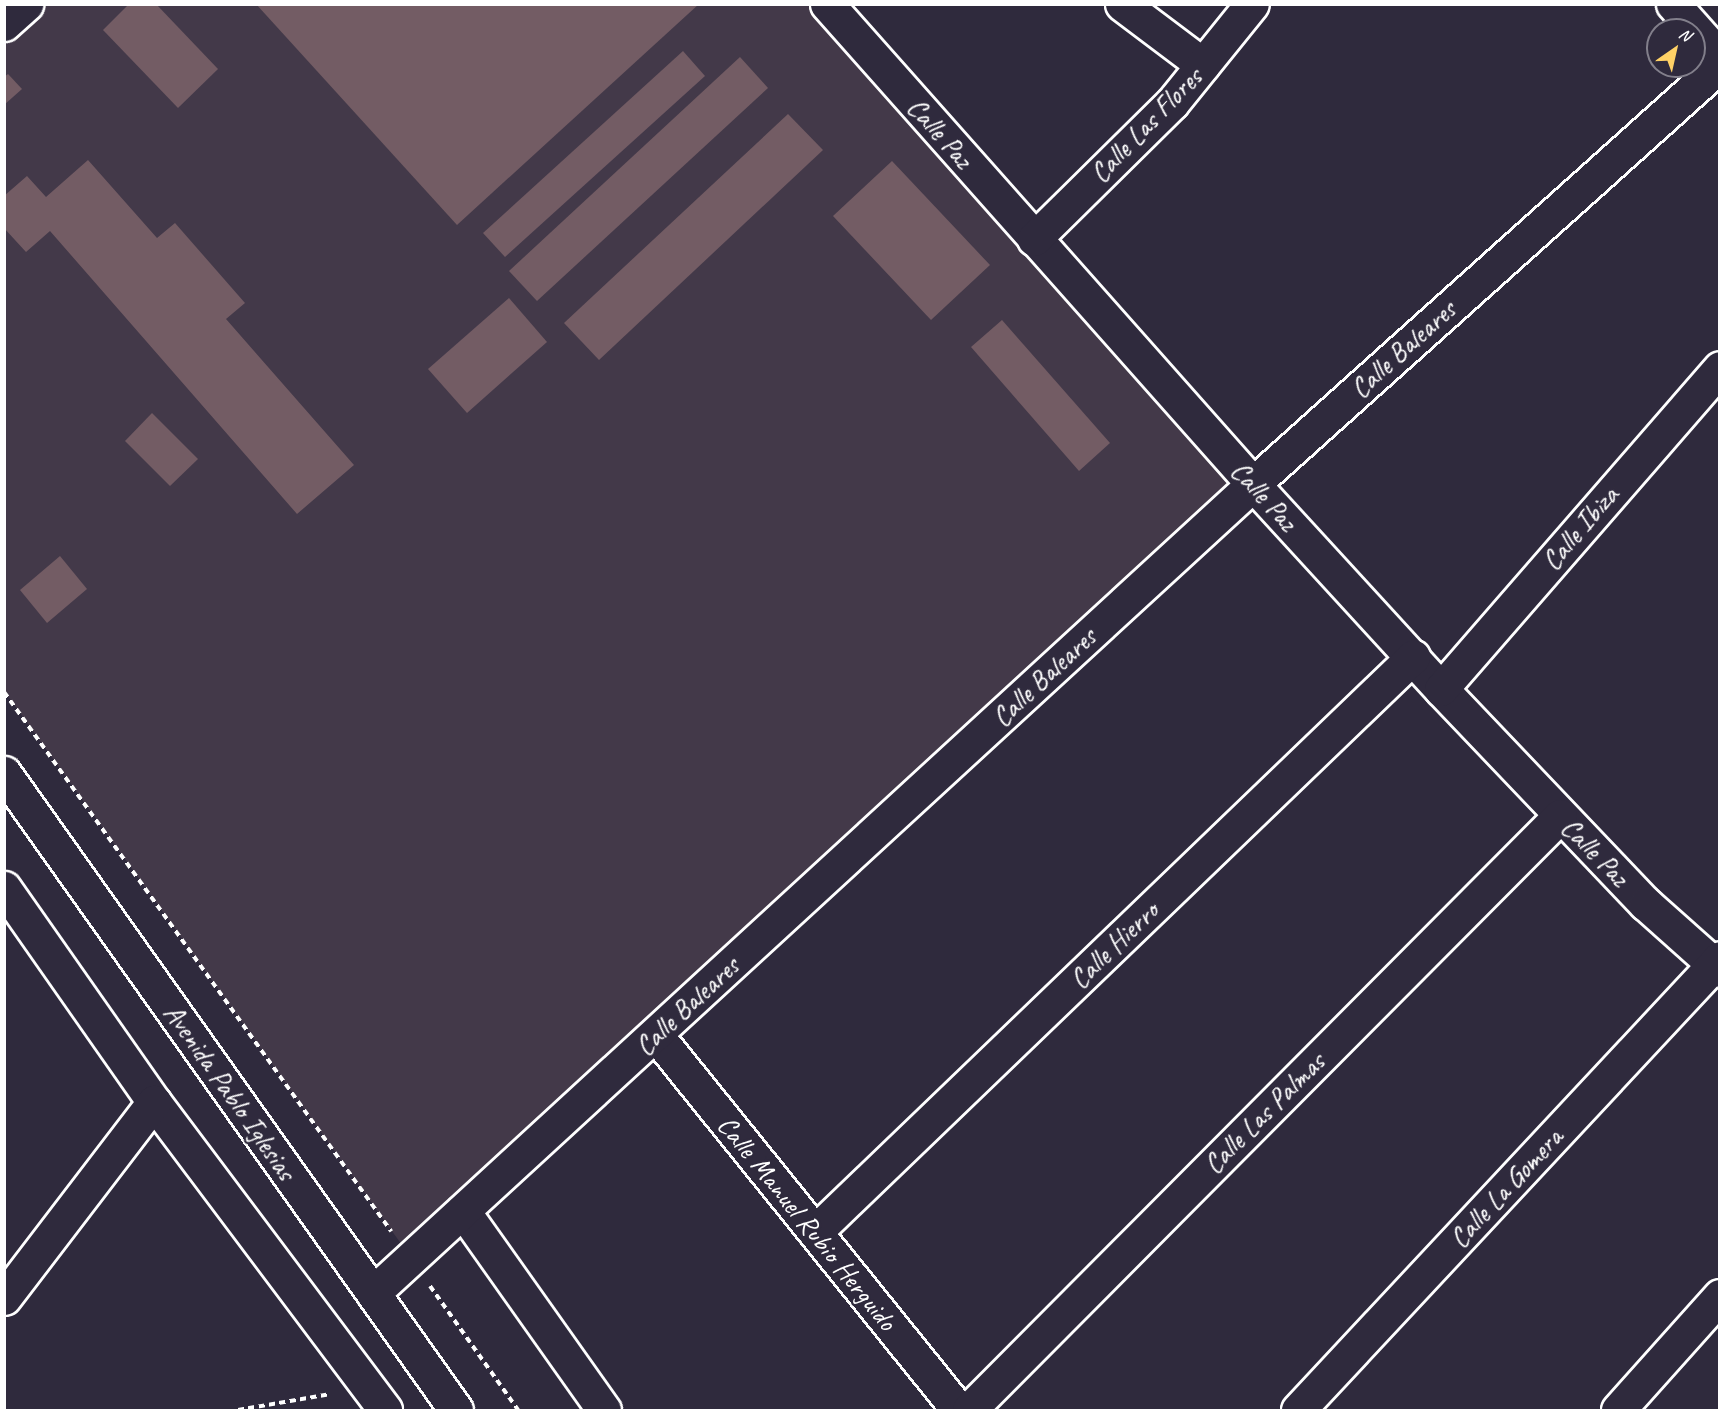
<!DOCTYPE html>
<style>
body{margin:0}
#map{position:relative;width:1724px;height:1415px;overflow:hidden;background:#2f2a3d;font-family:Caveat,sans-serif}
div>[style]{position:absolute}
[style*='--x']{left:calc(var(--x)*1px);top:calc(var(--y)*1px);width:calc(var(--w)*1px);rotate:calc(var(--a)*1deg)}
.built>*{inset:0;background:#433949}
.building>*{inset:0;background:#735c64}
.path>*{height:4px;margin-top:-2px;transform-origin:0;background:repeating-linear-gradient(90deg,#fff 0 6px,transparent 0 10.5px)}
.roads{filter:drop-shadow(2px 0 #fff) drop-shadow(-2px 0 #fff) drop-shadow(0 2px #fff) drop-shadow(0 -2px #fff)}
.minor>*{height:33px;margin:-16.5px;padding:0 16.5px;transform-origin:16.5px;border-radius:16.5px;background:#2f2a3d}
.secondary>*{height:33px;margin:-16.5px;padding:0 16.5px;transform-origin:16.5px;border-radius:16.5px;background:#2f2a3d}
span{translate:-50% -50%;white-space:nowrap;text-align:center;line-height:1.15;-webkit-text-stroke:4.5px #2f2a3d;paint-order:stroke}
.street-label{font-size:28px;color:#fff}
.frame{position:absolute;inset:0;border:6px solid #fff;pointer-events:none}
.north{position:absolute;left:1646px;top:18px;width:60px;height:60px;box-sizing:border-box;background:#2f2a3d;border:2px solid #827f8b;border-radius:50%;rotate:34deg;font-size:16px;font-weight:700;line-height:24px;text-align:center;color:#fff}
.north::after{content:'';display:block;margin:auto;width:21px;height:27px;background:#ffd166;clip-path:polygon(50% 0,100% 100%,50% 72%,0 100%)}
</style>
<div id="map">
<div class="built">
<i style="clip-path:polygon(26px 4px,827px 5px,1253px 484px,412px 1259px,5px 692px,4px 24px)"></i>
</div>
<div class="building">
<i style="clip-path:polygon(129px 4px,156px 4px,218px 69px,178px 108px,103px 30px)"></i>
<i style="clip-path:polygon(256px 4px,699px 4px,457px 225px)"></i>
<i style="clip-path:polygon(683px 51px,705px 76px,505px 257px,483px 233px)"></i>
<i style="clip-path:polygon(740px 57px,768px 88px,537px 301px,509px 271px)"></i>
<i style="clip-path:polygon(8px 74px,22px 89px,4px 105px,4px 77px)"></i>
<i style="clip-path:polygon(788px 114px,823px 150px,599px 360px,564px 323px)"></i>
<i style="clip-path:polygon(88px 160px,157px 238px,175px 223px,245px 303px,226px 319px,354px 465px,297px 514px,50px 231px,26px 252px,4px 228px,4px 196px,27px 176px,46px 197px)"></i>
<i style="clip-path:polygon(892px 161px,990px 265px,931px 320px,833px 216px)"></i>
<i style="clip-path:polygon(509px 298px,547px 342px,467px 413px,428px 369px)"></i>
<i style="clip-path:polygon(1002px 320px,1110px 443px,1079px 471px,971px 347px)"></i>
<i style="clip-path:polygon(152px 413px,198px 459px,170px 486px,125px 441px)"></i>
<i style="clip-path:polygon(60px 556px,87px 589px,47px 623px,20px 590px)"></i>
</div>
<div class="path">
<i style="--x:4;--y:692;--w:664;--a:54.32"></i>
<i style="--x:430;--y:1286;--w:152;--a:54.6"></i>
<i style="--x:238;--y:1410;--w:94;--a:-9.8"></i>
</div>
<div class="roads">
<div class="minor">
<i style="--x:827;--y:4;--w:642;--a:48.41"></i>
<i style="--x:1253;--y:484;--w:278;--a:47.5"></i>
<i style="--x:1441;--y:689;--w:297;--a:46.4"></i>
<i style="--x:1646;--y:904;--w:99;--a:41.7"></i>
<i style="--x:1122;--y:4;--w:101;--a:37"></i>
<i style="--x:1673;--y:4;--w:71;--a:48.4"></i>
<i style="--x:4;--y:24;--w:30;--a:-42"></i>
<i style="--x:1034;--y:239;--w:194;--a:-44.6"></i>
<i style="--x:1172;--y:103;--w:127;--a:-51.1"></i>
<i style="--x:1441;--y:689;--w:425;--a:-49"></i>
<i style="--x:4;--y:888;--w:261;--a:55"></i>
<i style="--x:154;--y:1102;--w:385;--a:53.1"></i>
<i style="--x:656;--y:1035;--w:482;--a:51.1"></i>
<i style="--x:463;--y:1211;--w:244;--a:54.7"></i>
<i style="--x:815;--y:1232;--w:830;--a:-43.88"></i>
<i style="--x:373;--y:1293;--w:1195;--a:-42.59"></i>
<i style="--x:1253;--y:484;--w:627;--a:-41.9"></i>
<i style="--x:4;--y:1298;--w:247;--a:-52.6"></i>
<i style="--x:969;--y:1410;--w:838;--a:-45.15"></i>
<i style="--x:1298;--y:1410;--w:618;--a:-46.97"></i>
<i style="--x:1618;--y:1410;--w:153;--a:-48.2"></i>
</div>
<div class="secondary">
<i style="--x:4;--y:773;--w:781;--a:54.64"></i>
</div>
</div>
<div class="street-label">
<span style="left:1146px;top:125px;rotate:-46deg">Calle Las Flores</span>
<span style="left:940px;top:133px;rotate:49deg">Calle Paz</span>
<span style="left:1403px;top:349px;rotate:-42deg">Calle Baleares</span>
<span style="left:1264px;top:496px;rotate:48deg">Calle Paz</span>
<span style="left:1580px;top:528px;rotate:-49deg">Calle Ibiza</span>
<span style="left:1044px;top:677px;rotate:-43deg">Calle Baleares</span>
<span style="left:1595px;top:852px;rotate:46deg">Calle Paz</span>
<span style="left:1114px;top:945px;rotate:-44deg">Calle Hierro</span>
<span style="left:687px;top:1006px;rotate:-43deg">Calle Baleares</span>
<span style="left:230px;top:1092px;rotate:55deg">Avenida Pablo Iglesias</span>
<span style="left:1264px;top:1113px;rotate:-45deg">Calle Las Palmas</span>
<span style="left:1506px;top:1188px;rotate:-47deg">Calle La Gomera</span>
<span style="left:807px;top:1223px;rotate:51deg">Calle Manuel Rubio Herguido</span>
</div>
<div class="frame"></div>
<div class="north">N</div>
</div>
